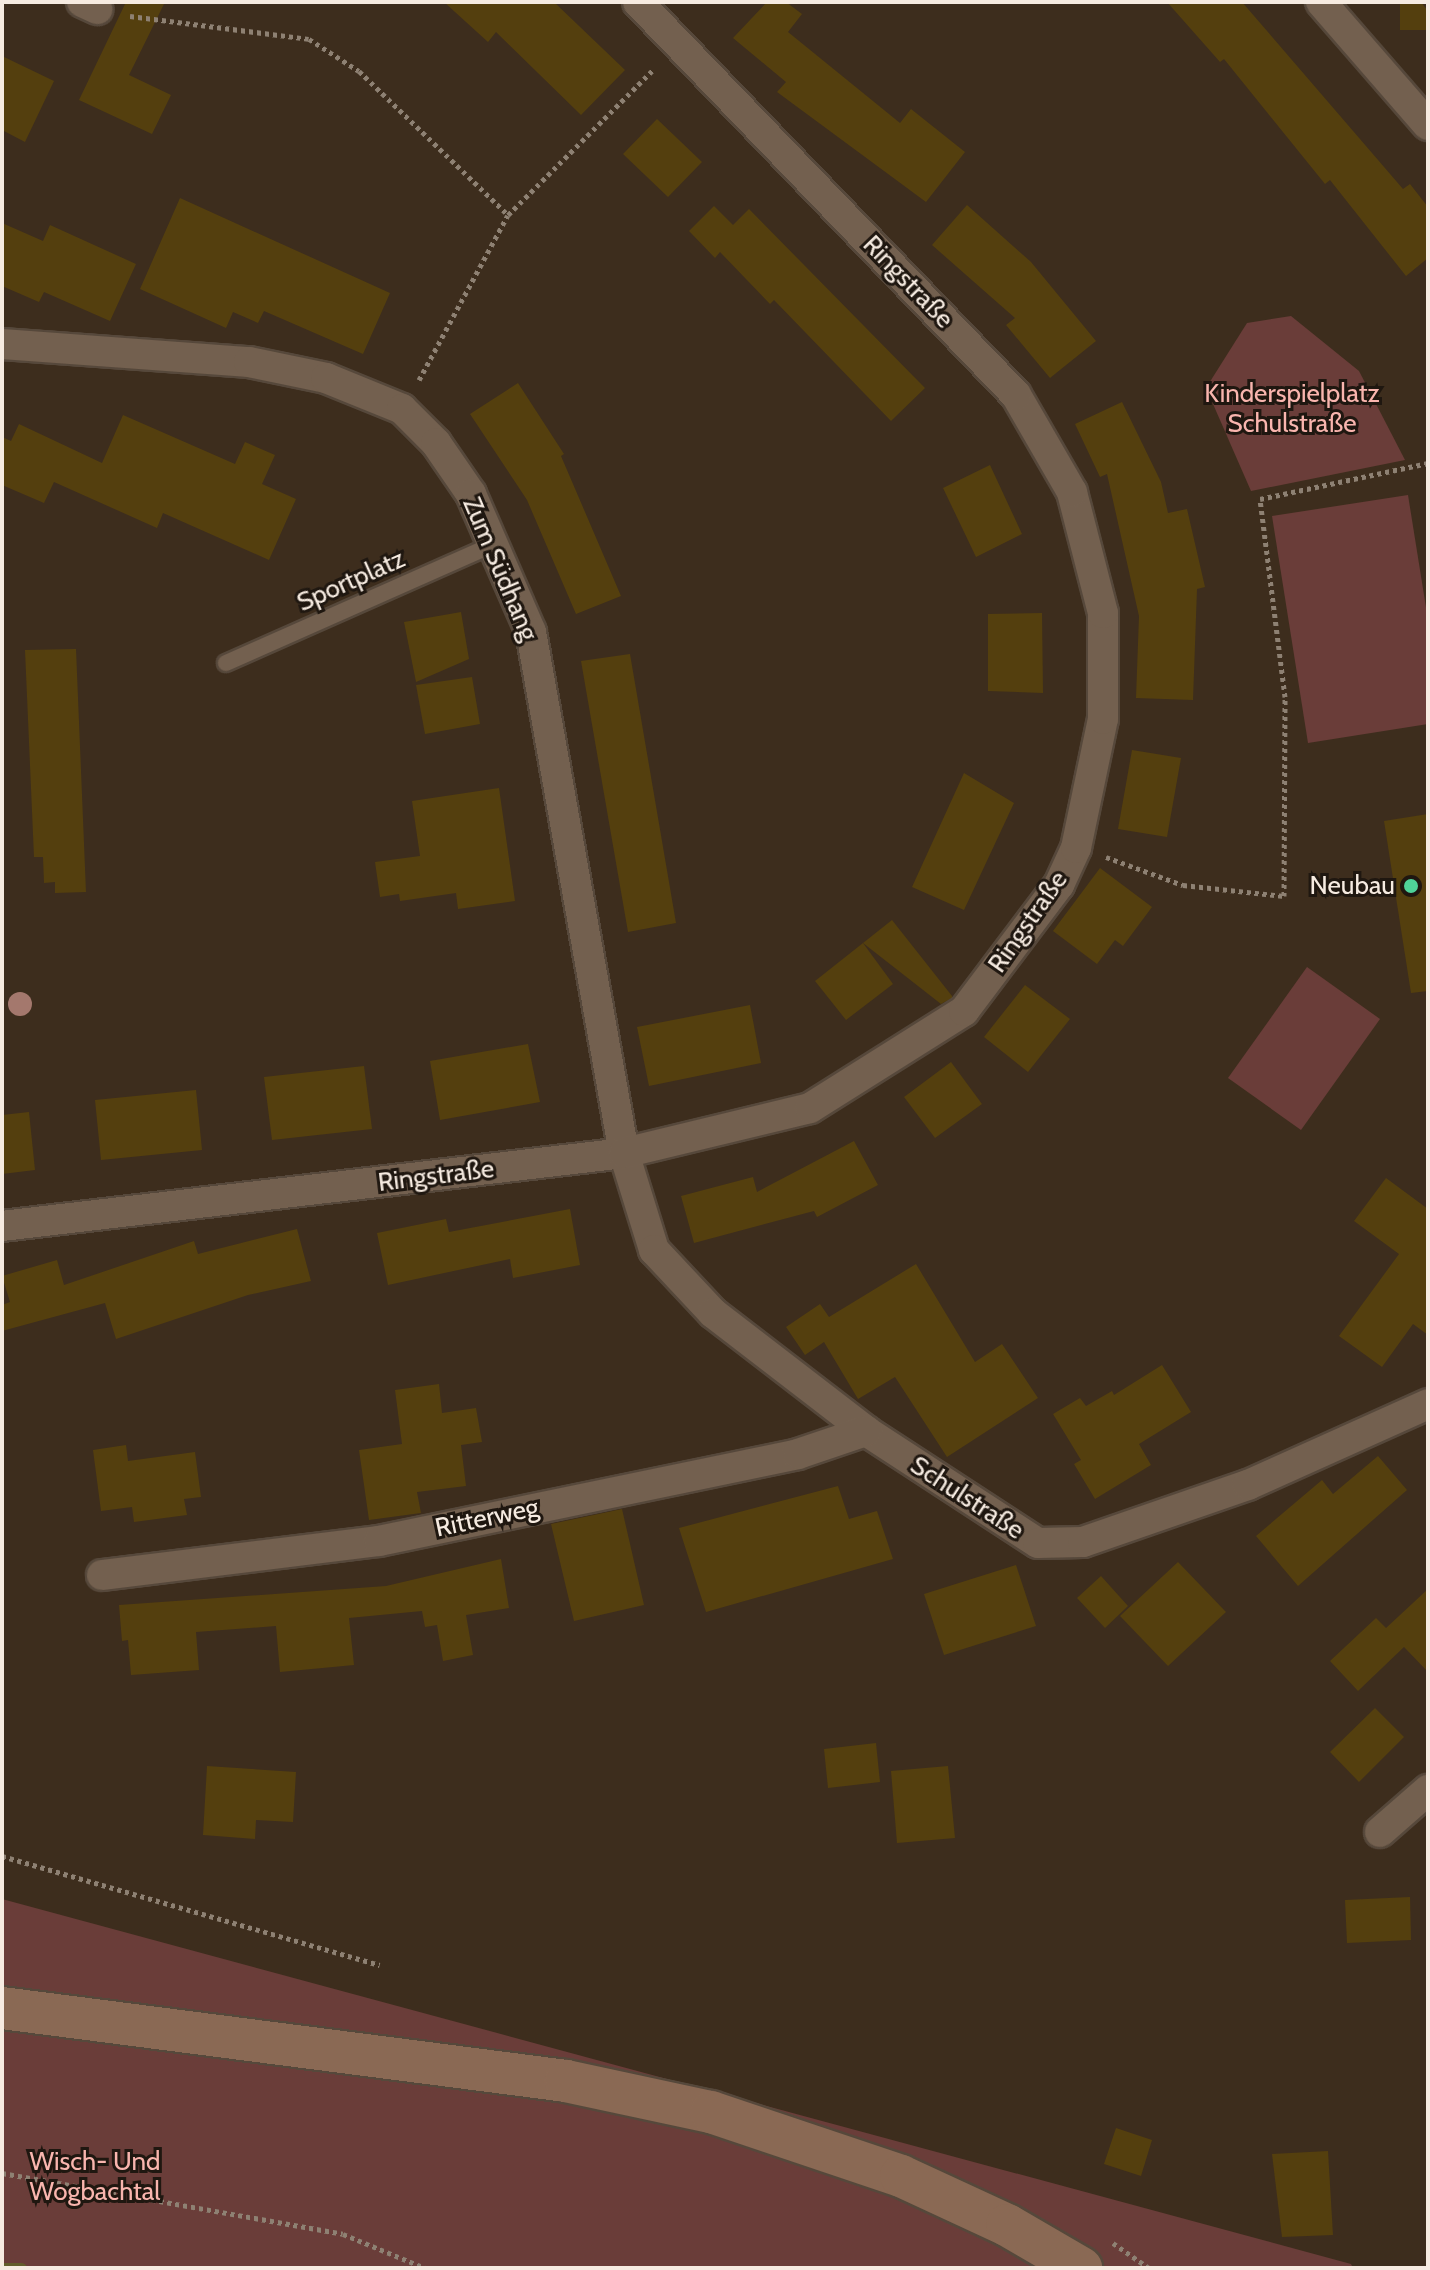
<!DOCTYPE html>
<meta charset="utf-8">
<style>
body{margin:0}
#map{position:relative;width:1430px;height:2270px;overflow:hidden;background:#3d2d1d;font-family:Cabin,sans-serif}
div>[style]{position:absolute}
[style*='--x']{left:calc(var(--x)*1px);top:calc(var(--y)*1px);width:calc(var(--w)*1px);rotate:calc(var(--a)*1deg)}
.green>*{inset:0;background:#6a3d39}
.stream>*{height:11px;margin:-5.5px;padding:0 5.5px;transform-origin:5.5px;border-radius:5.5px;background:#625c2b}
.building>*{inset:0;background:#543f0e}
.path>*{height:5px;margin-top:-2.5px;transform-origin:0;background:repeating-linear-gradient(90deg,#8e8173 0 4px,transparent 0 8px)}
.roads{filter:drop-shadow(2px 0 #56483b) drop-shadow(-2px 0 #56483b) drop-shadow(0 2px #56483b) drop-shadow(0 -2px #56483b)}
.service>*{height:16px;margin:-8px;padding:0 8px;transform-origin:8px;border-radius:8px;background:#73604f}
.minor>*{height:30px;margin:-15px;padding:0 15px;transform-origin:15px;border-radius:15px;background:#73604f}
.secondary>*{height:42px;margin:-21px;padding:0 21px;transform-origin:21px;border-radius:21px;background:#8a6954}
.trees>*{width:24px;height:24px;margin:-12px;border-radius:50%;background:#a4786d}
.dots>*{width:22px;height:22px;translate:-50% -50%;box-sizing:border-box;border:4px solid #1f1710;border-radius:50%}
span{translate:-50% -50%;white-space:nowrap;text-align:center;line-height:1.15;-webkit-text-stroke:6px #1f1710;paint-order:stroke}
.street-label{font-size:26px;color:#f6ebe1}
.park-label{font-size:26px;color:#f9b5ae}
.poi-label{font-size:26px;color:#f6ebe1}
.right{translate:-100% -50%;text-align:right}
.frame{position:absolute;inset:0;border:4px solid #f6ebe1;pointer-events:none}
</style>
<div id="map">
<div class="green">
<i style="clip-path:polygon(1291px 316px,1359px 371px,1405px 460px,1251px 491px,1206px 388px,1247px 323px)"></i>
<i style="clip-path:polygon(1408px 495px,1428px 620px,1428px 724px,1308px 743px,1272px 516px)"></i>
<i style="clip-path:polygon(1307px 967px,1380px 1019px,1301px 1130px,1228px 1078px)"></i>
<i style="clip-path:polygon(2px 1899px,1351px 2264px,1353px 2268px,2px 2268px)"></i>
</div>
<div class="stream">
<i style="--x:2;--y:2268;--w:19;--a:0"></i>
</div>
<div class="building">
<i style="clip-path:polygon(126px 2px,165px 2px,129px 75px,171px 95px,152px 134px,79px 100px)"></i>
<i style="clip-path:polygon(444px 2px,554px 2px,625px 70px,581px 115px,496px 32px,488px 42px)"></i>
<i style="clip-path:polygon(767px 2px,786px 2px,802px 14px,788px 32px,900px 123px,911px 109px,965px 152px,926px 202px,777px 92px,786px 82px,733px 38px)"></i>
<i style="clip-path:polygon(1167px 2px,1242px 2px,1403px 189px,1410px 184px,1428px 207px,1428px 258px,1406px 276px,1330px 180px,1325px 184px,1224px 59px,1220px 62px)"></i>
<i style="clip-path:polygon(1400px 2px,1421px 2px,1428px 11px,1428px 30px,1400px 30px)"></i>
<i style="clip-path:polygon(2px 56px,54px 81px,25px 142px,2px 130px)"></i>
<i style="clip-path:polygon(657px 119px,702px 162px,668px 197px,623px 154px)"></i>
<i style="clip-path:polygon(180px 198px,390px 293px,363px 354px,264px 311px,258px 323px,233px 312px,226px 328px,140px 289px)"></i>
<i style="clip-path:polygon(967px 205px,1031px 262px,1096px 341px,1050px 378px,1006px 325px,1015px 318px,932px 245px)"></i>
<i style="clip-path:polygon(714px 206px,733px 225px,749px 209px,925px 388px,891px 421px,774px 300px,770px 304px,720px 252px,715px 258px,689px 231px)"></i>
<i style="clip-path:polygon(2px 223px,43px 241px,50px 225px,136px 264px,110px 321px,44px 292px,39px 302px,2px 286px)"></i>
<i style="clip-path:polygon(518px 383px,564px 454px,561px 456px,621px 596px,576px 614px,527px 500px,470px 414px)"></i>
<i style="clip-path:polygon(1122px 402px,1161px 482px,1168px 513px,1187px 509px,1205px 587px,1197px 589px,1193px 700px,1136px 698px,1139px 616px,1107px 474px,1100px 477px,1075px 424px)"></i>
<i style="clip-path:polygon(123px 415px,235px 464px,245px 442px,275px 455px,262px 484px,296px 499px,269px 560px,163px 513px,157px 528px,54px 482px,44px 503px,2px 485px,2px 437px,11px 441px,19px 424px,102px 463px)"></i>
<i style="clip-path:polygon(990px 465px,1022px 534px,976px 557px,943px 488px)"></i>
<i style="clip-path:polygon(461px 612px,469px 659px,416px 682px,404px 622px)"></i>
<i style="clip-path:polygon(1042px 613px,1043px 693px,988px 691px,988px 614px)"></i>
<i style="clip-path:polygon(76px 649px,86px 892px,55px 893px,55px 882px,44px 883px,43px 857px,34px 857px,25px 650px)"></i>
<i style="clip-path:polygon(630px 654px,676px 923px,628px 932px,581px 661px)"></i>
<i style="clip-path:polygon(472px 677px,480px 724px,425px 734px,416px 685px)"></i>
<i style="clip-path:polygon(1132px 750px,1181px 758px,1167px 837px,1118px 829px)"></i>
<i style="clip-path:polygon(964px 773px,1014px 803px,964px 910px,912px 887px)"></i>
<i style="clip-path:polygon(499px 788px,515px 901px,458px 909px,456px 893px,400px 901px,399px 894px,380px 897px,375px 862px,420px 856px,412px 801px)"></i>
<i style="clip-path:polygon(1428px 814px,1428px 991px,1411px 993px,1384px 821px)"></i>
<i style="clip-path:polygon(1100px 868px,1152px 907px,1123px 946px,1115px 940px,1097px 964px,1053px 931px)"></i>
<i style="clip-path:polygon(892px 920px,952px 996px,952px 998px,941px 1004px,863px 943px)"></i>
<i style="clip-path:polygon(863px 943px,893px 984px,846px 1020px,815px 981px)"></i>
<i style="clip-path:polygon(1025px 985px,1070px 1019px,1028px 1072px,984px 1037px)"></i>
<i style="clip-path:polygon(750px 1005px,761px 1063px,649px 1086px,637px 1027px)"></i>
<i style="clip-path:polygon(528px 1044px,540px 1102px,440px 1120px,430px 1061px)"></i>
<i style="clip-path:polygon(951px 1062px,982px 1104px,935px 1138px,904px 1097px)"></i>
<i style="clip-path:polygon(364px 1066px,372px 1129px,272px 1140px,264px 1077px)"></i>
<i style="clip-path:polygon(196px 1090px,202px 1150px,101px 1160px,95px 1100px)"></i>
<i style="clip-path:polygon(29px 1112px,35px 1170px,2px 1174px,2px 1115px)"></i>
<i style="clip-path:polygon(854px 1141px,878px 1185px,817px 1217px,814px 1211px,694px 1243px,681px 1196px,753px 1177px,757px 1192px)"></i>
<i style="clip-path:polygon(1386px 1178px,1428px 1209px,1428px 1335px,1413px 1324px,1382px 1367px,1339px 1336px,1399px 1254px,1354px 1221px)"></i>
<i style="clip-path:polygon(570px 1209px,580px 1265px,513px 1278px,510px 1259px,388px 1285px,377px 1233px,446px 1219px,449px 1232px)"></i>
<i style="clip-path:polygon(297px 1229px,311px 1281px,248px 1295px,116px 1339px,105px 1303px,2px 1331px,2px 1305px,10px 1302px,2px 1276px,57px 1260px,64px 1285px,194px 1241px,198px 1254px)"></i>
<i style="clip-path:polygon(916px 1264px,975px 1362px,1002px 1344px,1038px 1398px,947px 1457px,895px 1377px,858px 1399px,824px 1342px,805px 1355px,786px 1327px,820px 1304px,829px 1317px)"></i>
<i style="clip-path:polygon(1162px 1365px,1191px 1412px,1139px 1444px,1151px 1465px,1095px 1499px,1074px 1464px,1081px 1460px,1053px 1414px,1080px 1398px,1086px 1406px,1112px 1391px,1114px 1395px)"></i>
<i style="clip-path:polygon(439px 1384px,442px 1413px,476px 1408px,482px 1442px,461px 1445px,466px 1486px,417px 1492px,421px 1513px,369px 1520px,359px 1450px,402px 1444px,395px 1390px)"></i>
<i style="clip-path:polygon(126px 1445px,128px 1461px,195px 1452px,201px 1497px,184px 1499px,187px 1515px,134px 1522px,132px 1507px,101px 1511px,93px 1450px)"></i>
<i style="clip-path:polygon(1378px 1456px,1407px 1490px,1298px 1586px,1256px 1536px,1322px 1480px,1333px 1494px)"></i>
<i style="clip-path:polygon(838px 1486px,849px 1519px,877px 1511px,893px 1559px,706px 1612px,679px 1528px)"></i>
<i style="clip-path:polygon(622px 1509px,644px 1605px,574px 1621px,551px 1524px)"></i>
<i style="clip-path:polygon(501px 1559px,509px 1608px,466px 1615px,473px 1655px,443px 1661px,437px 1625px,425px 1627px,422px 1611px,349px 1618px,354px 1665px,280px 1672px,276px 1626px,196px 1632px,199px 1670px,131px 1675px,128px 1640px,122px 1641px,119px 1605px,386px 1586px)"></i>
<i style="clip-path:polygon(1178px 1562px,1226px 1612px,1168px 1666px,1120px 1616px)"></i>
<i style="clip-path:polygon(1016px 1565px,1036px 1626px,944px 1655px,924px 1594px)"></i>
<i style="clip-path:polygon(1101px 1576px,1128px 1606px,1105px 1628px,1077px 1598px)"></i>
<i style="clip-path:polygon(1428px 1589px,1428px 1672px,1404px 1647px,1358px 1691px,1330px 1661px,1376px 1618px,1394px 1636px,1386px 1628px)"></i>
<i style="clip-path:polygon(1375px 1708px,1404px 1737px,1359px 1782px,1330px 1752px)"></i>
<i style="clip-path:polygon(876px 1743px,880px 1782px,828px 1788px,824px 1749px)"></i>
<i style="clip-path:polygon(207px 1766px,296px 1772px,293px 1822px,256px 1820px,255px 1839px,203px 1835px)"></i>
<i style="clip-path:polygon(948px 1766px,955px 1838px,897px 1843px,891px 1771px)"></i>
<i style="clip-path:polygon(1410px 1897px,1411px 1940px,1347px 1943px,1345px 1900px)"></i>
<i style="clip-path:polygon(1116px 2128px,1152px 2140px,1141px 2176px,1104px 2164px)"></i>
<i style="clip-path:polygon(1328px 2151px,1333px 2235px,1282px 2237px,1272px 2154px)"></i>
</div>
<div class="path">
<i style="--x:130;--y:16;--w:180;--a:7.3"></i>
<i style="--x:309;--y:39;--w:59;--a:32.6"></i>
<i style="--x:359;--y:71;--w:207;--a:44"></i>
<i style="--x:419;--y:380;--w:187;--a:-61.7"></i>
<i style="--x:508;--y:215;--w:206;--a:-45"></i>
<i style="--x:1106;--y:857;--w:82;--a:20"></i>
<i style="--x:1183;--y:885;--w:102;--a:6.2"></i>
<i style="--x:1284;--y:896;--w:199;--a:-89.7"></i>
<i style="--x:1285;--y:697;--w:200;--a:-97.2"></i>
<i style="--x:1260;--y:499;--w:172;--a:-12.1"></i>
<i style="--x:2;--y:1856;--w:393;--a:16.1"></i>
<i style="--x:2;--y:2173;--w:346;--a:10.1"></i>
<i style="--x:343;--y:2234;--w:89;--a:22.5"></i>
<i style="--x:1113;--y:2243;--w:44;--a:34.8"></i>
</div>
<div class="roads">
<div class="service">
<i style="--x:226;--y:663;--w:293;--a:-23.9"></i>
</div>
<div class="minor">
<i style="--x:82;--y:2;--w:17;--a:25"></i>
<i style="--x:1321;--y:2;--w:163;--a:49"></i>
<i style="--x:2;--y:344;--w:248;--a:4.2"></i>
<i style="--x:249;--y:362;--w:79;--a:11.7"></i>
<i style="--x:326;--y:378;--w:82;--a:22.2"></i>
<i style="--x:402;--y:409;--w:48;--a:45"></i>
<i style="--x:436;--y:443;--w:62;--a:55.5"></i>
<i style="--x:471;--y:494;--w:150;--a:66.5"></i>
<i style="--x:531;--y:632;--w:529;--a:79.88"></i>
<i style="--x:624;--y:1153;--w:102;--a:72.8"></i>
<i style="--x:654;--y:1250;--w:86;--a:46.9"></i>
<i style="--x:713;--y:1313;--w:193;--a:37.6"></i>
<i style="--x:866;--y:1431;--w:205;--a:33.1"></i>
<i style="--x:1038;--y:1543;--w:45;--a:-1.3"></i>
<i style="--x:1083;--y:1542;--w:175;--a:-19.1"></i>
<i style="--x:1248;--y:1485;--w:197;--a:-24.2"></i>
<i style="--x:2;--y:1226;--w:626;--a:-6.69"></i>
<i style="--x:624;--y:1153;--w:191;--a:-13.6"></i>
<i style="--x:810;--y:1108;--w:182;--a:-32.2"></i>
<i style="--x:964;--y:1011;--w:158;--a:-53"></i>
<i style="--x:1059;--y:885;--w:41;--a:-65.3"></i>
<i style="--x:1076;--y:848;--w:132;--a:-78.2"></i>
<i style="--x:1103;--y:719;--w:106;--a:-90"></i>
<i style="--x:1103;--y:613;--w:125;--a:-104.4"></i>
<i style="--x:1072;--y:492;--w:112;--a:-120"></i>
<i style="--x:1016;--y:395;--w:545;--a:-133.89"></i>
<i style="--x:102;--y:1575;--w:279;--a:-7"></i>
<i style="--x:379;--y:1541;--w:428;--a:-11.7"></i>
<i style="--x:798;--y:1454;--w:72;--a:-18.7"></i>
<i style="--x:1380;--y:1832;--w:64;--a:-41.2"></i>
</div>
<div class="secondary">
<i style="--x:2;--y:2008;--w:569;--a:7.37"></i>
<i style="--x:566;--y:2081;--w:148;--a:12.1"></i>
<i style="--x:711;--y:2112;--w:200;--a:18.6"></i>
<i style="--x:901;--y:2176;--w:117;--a:24.8"></i>
<i style="--x:1007;--y:2225;--w:86;--a:30.2"></i>
</div>
</div>
<div class="trees">
<i style="left:20px;top:1004px"></i>
</div>
<div class="dots">
<i style="left:1411px;top:886px;background:#4fd399"></i>
</div>
<div class="street-label">
<span style="left:908px;top:282px;rotate:46deg">Ringstraße</span>
<span style="left:500px;top:569px;rotate:67deg">Zum Südhang</span>
<span style="left:351px;top:581px;rotate:-24deg">Sportplatz</span>
<span style="left:1028px;top:922px;rotate:-55deg">Ringstraße</span>
<span style="left:436px;top:1176px;rotate:-7deg">Ringstraße</span>
<span style="left:967px;top:1498px;rotate:33deg">Schulstraße</span>
<span style="left:487px;top:1518px;rotate:-12deg">Ritterweg</span>
</div>
<div class="park-label">
<span style="left:1292px;top:409px">Kinderspielplatz<br>Schulstraße</span>
<span style="left:95px;top:2177px">Wisch- Und<br>Wogbachtal</span>
</div>
<div class="poi-label">
<span class="right" style="left:1395px;top:886px">Neubau</span>
</div>
<div class="frame"></div>
</div>
